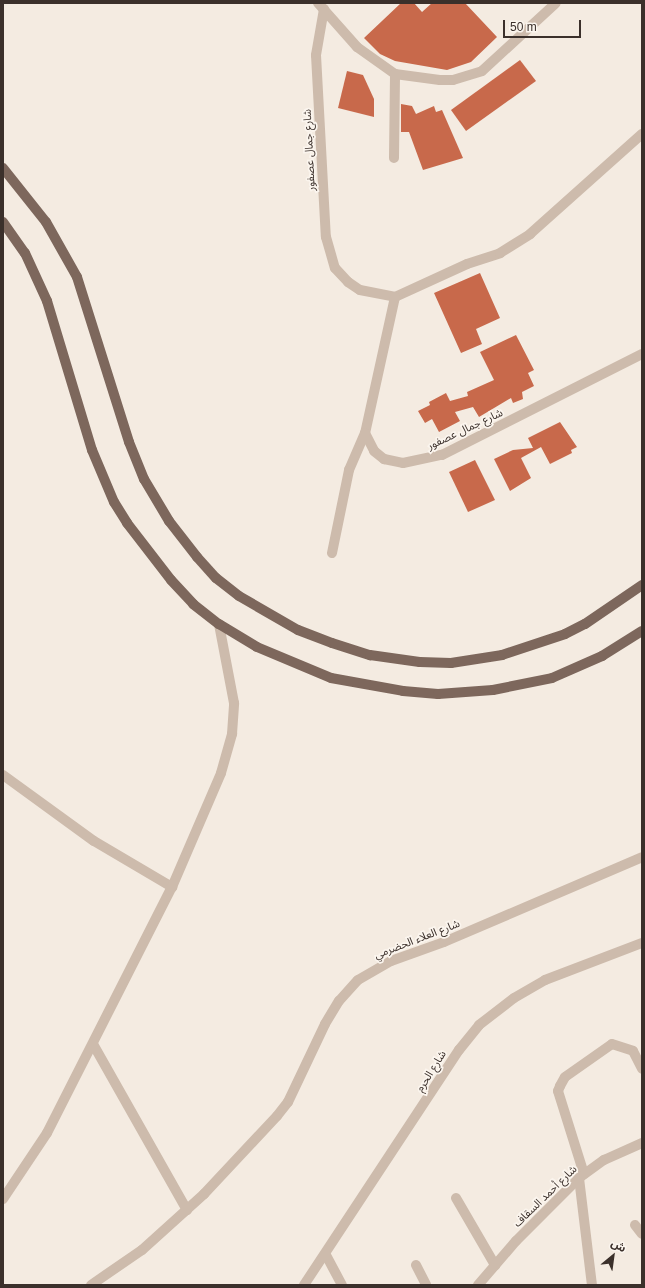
<!DOCTYPE html>
<meta charset="utf-8">
<style>
body{margin:0}
#map{position:relative;width:645px;height:1288px;overflow:hidden;background:#f4ebe1;font-family:Helvetica,"Noto Sans Arabic",sans-serif}
div>[style]{position:absolute}
[style*='--x']{left:calc(var(--x)*1px);top:calc(var(--y)*1px);width:calc(var(--w)*1px);rotate:calc(var(--a)*1deg)}
.building>*{inset:0;background:#c8694b}
.minor>*{height:10px;margin:-5px;padding:0 5px;transform-origin:5px;border-radius:5px;background:#cdbbac}
.major>*{height:10px;margin:-5px;padding:0 5px;transform-origin:5px;border-radius:5px;background:#7d675c}
span{translate:-50% -50%;white-space:nowrap;text-align:center;line-height:1.15;-webkit-text-stroke:3.5px #fbf5ee;paint-order:stroke}
.street-label{font-size:11px;color:#3b302b}
.frame{position:absolute;inset:0;border:4px solid #3b302b;pointer-events:none}
.north{position:absolute;left:593px;top:1236px;width:40px;height:40px;-webkit-text-stroke:3px #fbf5ee;paint-order:stroke;rotate:29deg;font-size:11px;font-weight:700;line-height:16px;text-align:center;color:#3b302b}
.north::after{content:'';display:block;margin:auto;width:14px;height:18px;background:#3b302b;clip-path:polygon(50% 0,100% 100%,50% 72%,0 100%)}
.scale{position:absolute;left:503px;top:20px;width:78px;height:18px;box-sizing:border-box;border:2px solid #3b302b;border-top:0;padding-left:5px;font-size:12px;line-height:14px;white-space:nowrap;color:#3b302b;-webkit-text-stroke:3px #fbf5ee;paint-order:stroke}
</style>
<div id="map">
<div class="building">
<i style="clip-path:polygon(401px 3px,414px 3px,422px 12px,432px 3px,465px 3px,497px 37px,471px 62px,447px 70px,395px 61px,380px 54px,364px 38px)"></i>
<i style="clip-path:polygon(520px 60px,536px 81px,466px 131px,451px 110px)"></i>
<i style="clip-path:polygon(347px 71px,363px 75px,374px 99px,374px 117px,338px 108px)"></i>
<i style="clip-path:polygon(401px 104px,412px 106px,416px 114px,434px 106px,436px 112px,442px 110px,463px 158px,423px 170px,409px 132px,401px 132px)"></i>
<i style="clip-path:polygon(480px 273px,500px 318px,476px 329px,482px 344px,461px 353px,434px 293px)"></i>
<i style="clip-path:polygon(516px 335px,534px 370px,528px 373px,534px 386px,522px 392px,523px 399px,513px 403px,511px 398px,479px 417px,473px 407px,455px 412px,460px 421px,439px 432px,432px 419px,425px 423px,418px 411px,430px 405px,429px 402px,446px 393px,450px 401px,468px 396px,467px 392px,494px 380px,480px 352px)"></i>
<i style="clip-path:polygon(560px 422px,577px 447px,571px 450px,572px 453px,550px 464px,541px 447px,521px 458px,531px 478px,510px 491px,494px 459px,513px 450px,533px 448px,528px 438px)"></i>
<i style="clip-path:polygon(475px 460px,495px 500px,468px 512px,449px 472px)"></i>
</div>
<div class="minor">
<i style="--x:318;--y:3;--w:59;--a:48.4"></i>
<i style="--x:357;--y:47;--w:47;--a:35.4"></i>
<i style="--x:395;--y:74;--w:45;--a:7.6"></i>
<i style="--x:440;--y:80;--w:13;--a:0"></i>
<i style="--x:453;--y:80;--w:30;--a:-17"></i>
<i style="--x:482;--y:71;--w:100;--a:-42.6"></i>
<i style="--x:324;--y:9;--w:47;--a:99.9"></i>
<i style="--x:316;--y:55;--w:182;--a:86.9"></i>
<i style="--x:326;--y:237;--w:32;--a:74"></i>
<i style="--x:335;--y:268;--w:19;--a:47"></i>
<i style="--x:348;--y:282;--w:14;--a:34"></i>
<i style="--x:360;--y:290;--w:36;--a:11"></i>
<i style="--x:395;--y:297;--w:79;--a:-24.6"></i>
<i style="--x:467;--y:264;--w:35;--a:-18"></i>
<i style="--x:500;--y:253;--w:36;--a:-32"></i>
<i style="--x:530;--y:234;--w:150;--a:-41.8"></i>
<i style="--x:394;--y:158;--w:84;--a:-89.3"></i>
<i style="--x:395;--y:297;--w:139;--a:102.4"></i>
<i style="--x:365;--y:433;--w:20;--a:63"></i>
<i style="--x:374;--y:451;--w:13;--a:39"></i>
<i style="--x:384;--y:459;--w:19;--a:12"></i>
<i style="--x:403;--y:463;--w:40;--a:-12"></i>
<i style="--x:442;--y:455;--w:224;--a:-26.8"></i>
<i style="--x:332;--y:553;--w:85;--a:-78.4"></i>
<i style="--x:349;--y:470;--w:40;--a:-66.6"></i>
<i style="--x:3;--y:775;--w:112;--a:36"></i>
<i style="--x:94;--y:841;--w:91;--a:30.5"></i>
<i style="--x:93;--y:1044;--w:191;--a:60.5"></i>
<i style="--x:584;--y:1174;--w:87;--a:-107.4"></i>
<i style="--x:558;--y:1091;--w:5;--a:-68"></i>
<i style="--x:560;--y:1086;--w:10;--a:-61"></i>
<i style="--x:565;--y:1077;--w:57;--a:-35.1"></i>
<i style="--x:612;--y:1044;--w:22;--a:18"></i>
<i style="--x:633;--y:1051;--w:20;--a:63"></i>
<i style="--x:579;--y:1178;--w:108;--a:83.1"></i>
<i style="--x:456;--y:1198;--w:78;--a:59.8"></i>
<i style="--x:3;--y:1199;--w:79;--a:-56.3"></i>
<i style="--x:47;--y:1133;--w:276;--a:-63.1"></i>
<i style="--x:172;--y:887;--w:124;--a:-66.7"></i>
<i style="--x:221;--y:773;--w:41;--a:-74.2"></i>
<i style="--x:232;--y:734;--w:31;--a:-86"></i>
<i style="--x:234;--y:703;--w:80;--a:-100.8"></i>
<i style="--x:635;--y:1225;--w:11;--a:52"></i>
<i style="--x:326;--y:1255;--w:34;--a:62"></i>
<i style="--x:416;--y:1265;--w:22;--a:63"></i>
<i style="--x:91;--y:1285;--w:62;--a:-34.5"></i>
<i style="--x:142;--y:1250;--w:84;--a:-42.1"></i>
<i style="--x:204;--y:1194;--w:107;--a:-46.9"></i>
<i style="--x:277;--y:1116;--w:18;--a:-52"></i>
<i style="--x:288;--y:1102;--w:86;--a:-64.6"></i>
<i style="--x:325;--y:1024;--w:27;--a:-59"></i>
<i style="--x:339;--y:1001;--w:28;--a:-48"></i>
<i style="--x:358;--y:980;--w:38;--a:-30"></i>
<i style="--x:391;--y:961;--w:56;--a:-19.7"></i>
<i style="--x:444;--y:942;--w:215;--a:-23.2"></i>
<i style="--x:304;--y:1285;--w:282;--a:-56.6"></i>
<i style="--x:459;--y:1050;--w:32;--a:-51"></i>
<i style="--x:479;--y:1025;--w:44;--a:-37.6"></i>
<i style="--x:514;--y:998;--w:36;--a:-30"></i>
<i style="--x:545;--y:980;--w:104;--a:-20.9"></i>
<i style="--x:478;--y:1285;--w:58;--a:-49.2"></i>
<i style="--x:516;--y:1241;--w:89;--a:-45"></i>
<i style="--x:579;--y:1178;--w:31;--a:-36"></i>
<i style="--x:604;--y:1160;--w:42;--a:-24.1"></i>
</div>
<div class="major">
<i style="--x:3;--y:168;--w:69;--a:51.5"></i>
<i style="--x:46;--y:222;--w:63;--a:60.6"></i>
<i style="--x:77;--y:277;--w:173;--a:72.5"></i>
<i style="--x:129;--y:442;--w:40;--a:68"></i>
<i style="--x:144;--y:479;--w:49;--a:59.2"></i>
<i style="--x:169;--y:521;--w:46;--a:52.1"></i>
<i style="--x:197;--y:557;--w:28;--a:48"></i>
<i style="--x:216;--y:578;--w:29;--a:38"></i>
<i style="--x:239;--y:596;--w:68;--a:30"></i>
<i style="--x:298;--y:630;--w:36;--a:21"></i>
<i style="--x:332;--y:643;--w:40;--a:18"></i>
<i style="--x:370;--y:655;--w:50;--a:8"></i>
<i style="--x:420;--y:662;--w:31;--a:2"></i>
<i style="--x:451;--y:663;--w:52;--a:-8.9"></i>
<i style="--x:502;--y:655;--w:66;--a:-18.4"></i>
<i style="--x:565;--y:634;--w:22;--a:-27"></i>
<i style="--x:585;--y:624;--w:69;--a:-34.4"></i>
<i style="--x:3;--y:222;--w:38;--a:55"></i>
<i style="--x:25;--y:253;--w:53;--a:65.4"></i>
<i style="--x:47;--y:301;--w:156;--a:73.2"></i>
<i style="--x:92;--y:450;--w:56;--a:67.1"></i>
<i style="--x:114;--y:502;--w:25;--a:58"></i>
<i style="--x:127;--y:523;--w:72;--a:52.3"></i>
<i style="--x:171;--y:580;--w:33;--a:47"></i>
<i style="--x:193;--y:604;--w:33;--a:38"></i>
<i style="--x:219;--y:624;--w:44;--a:31.2"></i>
<i style="--x:257;--y:647;--w:80;--a:22.7"></i>
<i style="--x:331;--y:678;--w:73;--a:10.2"></i>
<i style="--x:403;--y:691;--w:35;--a:5"></i>
<i style="--x:438;--y:694;--w:55;--a:-4.2"></i>
<i style="--x:493;--y:690;--w:60;--a:-11.5"></i>
<i style="--x:552;--y:678;--w:55;--a:-23.7"></i>
<i style="--x:602;--y:656;--w:47;--a:-32"></i>
</div>
<div class="street-label">
<span style="left:309px;top:150px;rotate:-93deg">شارع جمال عصفور</span>
<span style="left:465px;top:429px;rotate:-25deg">شارع جمال عصفور</span>
<span style="left:417px;top:939px;rotate:-21deg">شارع العلاء الحضرمي</span>
<span style="left:431px;top:1071px;rotate:-58deg">شارع الحرم</span>
<span style="left:545px;top:1196px;rotate:-44deg">شارع أحمد السقاف</span>
</div>
<div class="frame"></div>
<div class="north">ش</div>
<div class="scale">50 m</div>
</div>
